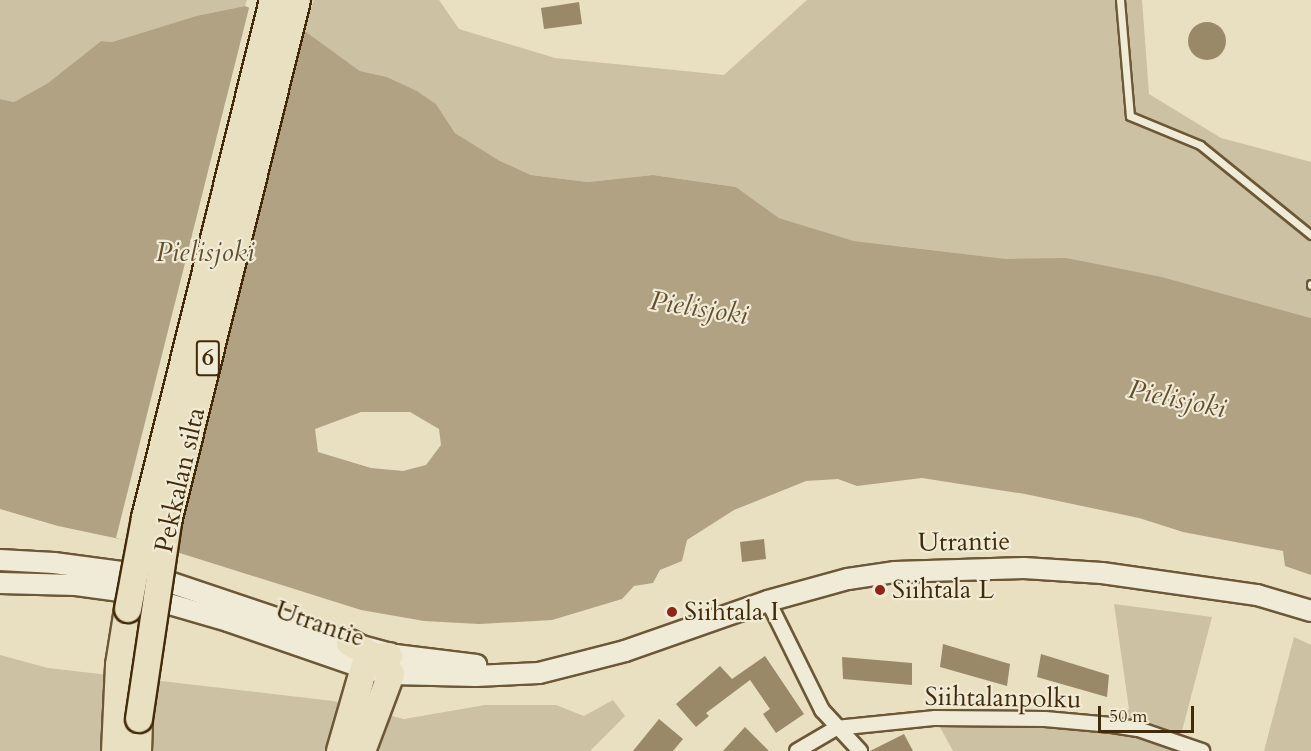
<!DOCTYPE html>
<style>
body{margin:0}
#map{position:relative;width:1311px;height:751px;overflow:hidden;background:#e8e0c1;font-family:Cardo,serif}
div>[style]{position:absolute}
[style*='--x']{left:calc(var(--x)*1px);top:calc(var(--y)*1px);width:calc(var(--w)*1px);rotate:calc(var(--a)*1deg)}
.green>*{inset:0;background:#ccc1a2}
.water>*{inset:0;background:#b0a282}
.pier>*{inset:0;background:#e8e0c1}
.building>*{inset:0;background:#998969}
.round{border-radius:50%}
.roads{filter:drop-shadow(2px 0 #6c5837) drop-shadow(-2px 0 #6c5837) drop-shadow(0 2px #6c5837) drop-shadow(0 -2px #6c5837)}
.lane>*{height:7px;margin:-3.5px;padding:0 3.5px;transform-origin:3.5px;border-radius:3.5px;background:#f0ebd7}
.street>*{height:14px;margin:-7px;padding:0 7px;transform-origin:7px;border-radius:7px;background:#f0ebd7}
.secondary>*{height:20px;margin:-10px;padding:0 10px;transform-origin:10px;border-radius:10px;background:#f0ebd7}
.highway>*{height:26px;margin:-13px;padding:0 13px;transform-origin:13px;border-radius:13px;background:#e8e0c1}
.bridges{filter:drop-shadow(2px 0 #432b09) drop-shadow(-2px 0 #432b09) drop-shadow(0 2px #432b09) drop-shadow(0 -2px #432b09)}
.highway-bridge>*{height:26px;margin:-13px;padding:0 13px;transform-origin:13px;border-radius:13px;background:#e8e0c1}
.dots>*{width:16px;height:16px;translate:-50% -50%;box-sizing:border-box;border:3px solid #f0ebd7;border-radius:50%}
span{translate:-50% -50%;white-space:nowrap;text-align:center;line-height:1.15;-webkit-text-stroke:4.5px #f0ebd7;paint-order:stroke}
.shield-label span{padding:2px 4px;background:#f0ebd7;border:2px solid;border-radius:4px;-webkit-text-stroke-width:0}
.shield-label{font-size:24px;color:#432b09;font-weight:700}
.street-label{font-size:26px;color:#432b09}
.poi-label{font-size:26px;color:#432b09}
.left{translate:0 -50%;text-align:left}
.water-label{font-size:27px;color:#644f2d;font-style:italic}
.scale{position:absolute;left:1098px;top:706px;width:96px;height:27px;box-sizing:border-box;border:3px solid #432b09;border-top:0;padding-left:8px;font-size:18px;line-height:21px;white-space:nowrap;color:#432b09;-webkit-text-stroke:4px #f0ebd7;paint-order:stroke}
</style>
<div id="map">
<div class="green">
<i style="clip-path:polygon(0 0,247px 0,245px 6px,196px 16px,112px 42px,101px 41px,48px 83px,14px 102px,0 99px)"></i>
<i style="clip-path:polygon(314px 0,439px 0,459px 29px,555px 58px,724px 75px,807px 0,1142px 0,1149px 94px,1221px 138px,1311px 162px,1311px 318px,1162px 277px,1064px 259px,1007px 259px,854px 241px,779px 218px,736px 187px,653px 175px,588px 182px,531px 175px,500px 161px,455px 133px,436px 104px,417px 91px,387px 77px,360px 71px,302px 29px)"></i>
<i style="clip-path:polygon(1114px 604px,1212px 617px,1178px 746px,1198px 751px,953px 751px,935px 718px,1112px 725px,1129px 709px)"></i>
<i style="clip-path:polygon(1294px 637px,1311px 645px,1311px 751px,1264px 751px)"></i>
<i style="clip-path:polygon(0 655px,48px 668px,333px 701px,404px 719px,485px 705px,556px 705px,584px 716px,613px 700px,625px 716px,590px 751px,0 751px)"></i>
</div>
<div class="water">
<i style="clip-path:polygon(evenodd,245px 6px,302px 29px,360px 71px,387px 77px,417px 91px,436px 104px,455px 133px,500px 161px,531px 175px,588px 182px,653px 175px,736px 187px,779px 218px,854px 241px,1007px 259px,1066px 258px,1162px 277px,1311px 318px,1311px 575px,1285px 566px,1283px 551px,1183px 532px,1139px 518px,1025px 494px,922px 478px,857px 486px,838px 479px,806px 481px,734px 510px,687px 540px,682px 561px,660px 570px,653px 583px,634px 586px,622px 599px,552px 620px,479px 624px,424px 621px,361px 610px,167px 549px,58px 526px,0 509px,0 99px,14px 102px,48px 83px,101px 41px,112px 42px,196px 16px,245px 6px,361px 412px,410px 412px,439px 429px,441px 445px,426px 465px,403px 471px,371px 468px,318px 452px,315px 429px,361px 412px)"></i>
</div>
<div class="pier">
<i style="clip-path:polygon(250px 4px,268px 10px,147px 546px,116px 538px)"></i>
</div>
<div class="building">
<i style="clip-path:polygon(579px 2px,582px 24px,544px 29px,541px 8px)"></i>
<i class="round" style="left:1188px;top:22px;width:38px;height:38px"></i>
<i style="clip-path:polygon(764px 539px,766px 559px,742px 562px,740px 542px)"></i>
<i style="clip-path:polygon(943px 644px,1010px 664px,1007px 686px,940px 667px)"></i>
<i style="clip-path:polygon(1041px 654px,1109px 675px,1107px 697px,1037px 677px)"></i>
<i style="clip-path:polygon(765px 656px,804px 714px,776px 733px,763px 714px,770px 709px,750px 680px,706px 713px,709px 716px,696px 727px,676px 704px,720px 666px,732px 679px)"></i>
<i style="clip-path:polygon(842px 657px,912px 663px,912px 685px,843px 679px)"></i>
<i style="clip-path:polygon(659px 719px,683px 739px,673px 751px,633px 751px)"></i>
<i style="clip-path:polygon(745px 727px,769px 751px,723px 751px)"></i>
<i style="clip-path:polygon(904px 734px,913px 751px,870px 751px)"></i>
</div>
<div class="roads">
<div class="lane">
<i style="--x:1120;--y:0;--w:116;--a:85.1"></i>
<i style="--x:1130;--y:116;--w:76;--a:22.5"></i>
<i style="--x:1200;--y:145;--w:143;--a:39"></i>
<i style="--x:1311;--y:284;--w:1;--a:90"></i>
</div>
<div class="street">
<i style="--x:768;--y:601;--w:122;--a:63.6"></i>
<i style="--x:822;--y:710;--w:56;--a:47.2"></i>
<i style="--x:797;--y:751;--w:45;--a:-30.5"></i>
<i style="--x:836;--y:728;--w:100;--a:-5.8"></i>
<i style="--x:935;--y:718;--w:110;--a:0.5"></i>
<i style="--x:1045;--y:719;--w:67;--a:5.1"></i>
<i style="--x:1112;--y:725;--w:26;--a:9"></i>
<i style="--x:1138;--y:729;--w:68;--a:19"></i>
</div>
<div class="secondary">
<i style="--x:0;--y:560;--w:54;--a:3.2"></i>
<i style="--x:54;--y:563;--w:98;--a:7.6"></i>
<i style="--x:151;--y:576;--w:210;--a:18.6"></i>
<i style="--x:350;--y:643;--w:47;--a:14.9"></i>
<i style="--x:395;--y:655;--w:82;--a:7"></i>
<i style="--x:0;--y:583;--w:76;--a:1.5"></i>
<i style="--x:76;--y:585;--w:52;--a:7.7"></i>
<i style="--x:128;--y:592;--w:104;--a:16.2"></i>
<i style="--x:228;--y:621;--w:144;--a:19.1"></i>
<i style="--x:364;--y:668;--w:28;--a:13"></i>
<i style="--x:391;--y:674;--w:85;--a:1.3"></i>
<i style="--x:476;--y:676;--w:63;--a:-2.7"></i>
<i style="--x:539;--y:673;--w:89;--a:-14.3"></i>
<i style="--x:625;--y:651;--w:151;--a:-19.3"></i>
<i style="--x:768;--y:601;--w:83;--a:-15.4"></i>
<i style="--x:848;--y:579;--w:48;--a:-8.5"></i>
<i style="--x:895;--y:572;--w:129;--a:-1.8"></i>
<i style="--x:1024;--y:568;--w:78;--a:3.7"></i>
<i style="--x:1102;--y:573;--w:157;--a:8.1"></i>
<i style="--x:1257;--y:595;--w:56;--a:16.5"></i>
</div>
<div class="highway">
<i style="--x:350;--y:643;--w:29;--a:29"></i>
<i style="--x:375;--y:657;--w:23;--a:47"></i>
<i style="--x:391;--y:674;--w:82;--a:110.6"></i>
<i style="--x:115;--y:751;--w:86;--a:-87.3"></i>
<i style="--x:119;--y:665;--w:57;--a:-80.9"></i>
<i style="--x:138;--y:751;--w:32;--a:-88"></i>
<i style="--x:340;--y:751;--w:86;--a:-73.9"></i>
<i style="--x:364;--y:668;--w:16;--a:-45"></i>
<i style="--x:375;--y:657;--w:14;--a:-4"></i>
</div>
</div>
<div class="bridges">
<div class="highway-bridge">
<i style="--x:128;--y:609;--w:93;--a:-79.4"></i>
<i style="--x:145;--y:518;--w:534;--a:-76.12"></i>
<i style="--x:139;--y:719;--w:199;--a:-81.6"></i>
<i style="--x:168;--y:522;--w:538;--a:-76.12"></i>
</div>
</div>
<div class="dots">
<i style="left:880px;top:590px;background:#8f2418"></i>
<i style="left:672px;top:612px;background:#8f2418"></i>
</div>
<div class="shield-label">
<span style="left:208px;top:358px">6</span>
</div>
<div class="street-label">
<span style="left:180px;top:480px;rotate:-77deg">Pekkalan silta</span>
<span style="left:964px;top:542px;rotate:-1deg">Utrantie</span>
<span style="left:320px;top:624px;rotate:19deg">Utrantie</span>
<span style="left:1003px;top:698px;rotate:1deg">Siihtalanpolku</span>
</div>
<div class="poi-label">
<span class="left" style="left:892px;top:590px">Siihtala L</span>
<span class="left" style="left:684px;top:612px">Siihtala I</span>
</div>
<div class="water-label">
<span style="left:205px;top:253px">Pielisjoki</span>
<span style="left:699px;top:308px;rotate:9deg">Pielisjoki</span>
<span style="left:1177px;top:399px;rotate:12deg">Pielisjoki</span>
</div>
<div class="scale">50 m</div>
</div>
